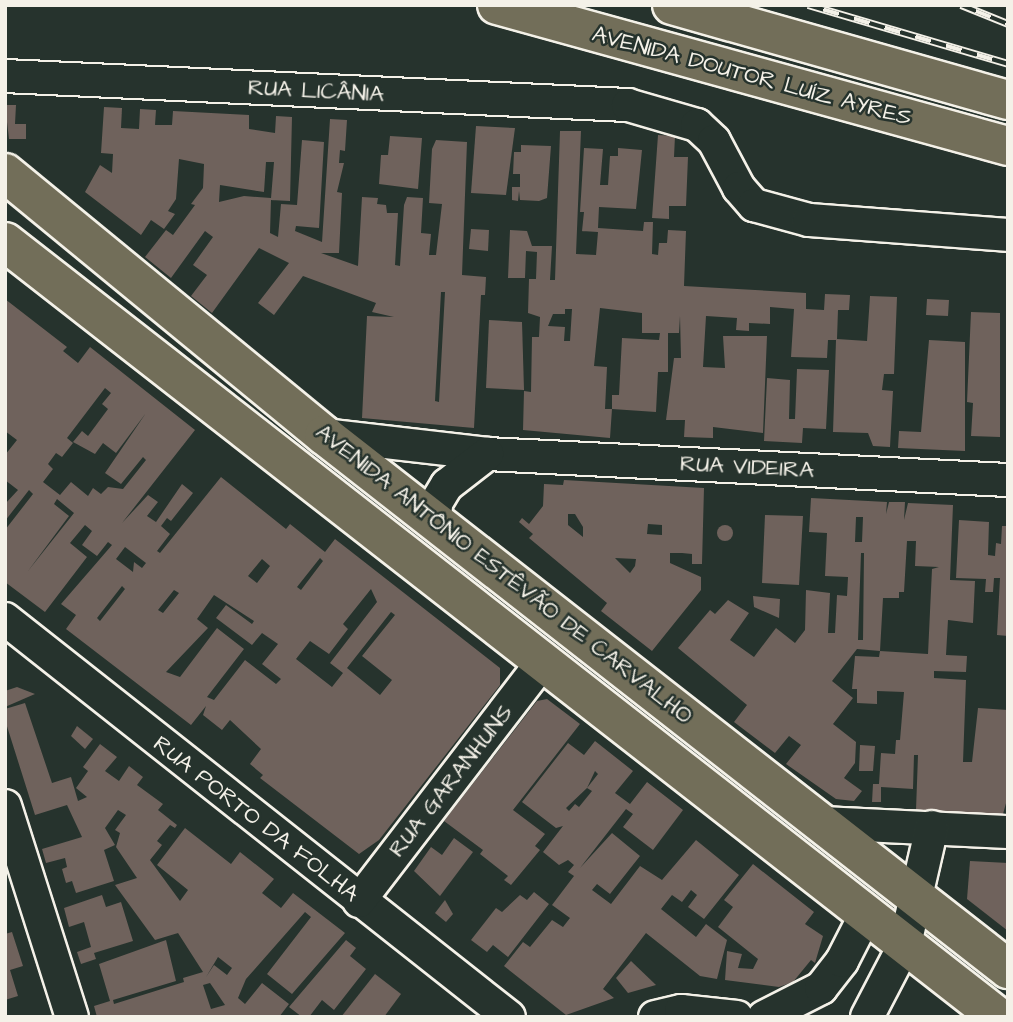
<!DOCTYPE html>
<meta charset="utf-8">
<style>
body{margin:0}
#map{position:relative;width:1013px;height:1022px;overflow:hidden;background:#26332d;font-family:"Architects Daughter",sans-serif}
div>[style]{position:absolute}
[style*='--x']{left:calc(var(--x)*1px);top:calc(var(--y)*1px);width:calc(var(--w)*1px);rotate:calc(var(--a)*1deg)}
.building>*{inset:0;background:#6f625c}
.round{border-radius:50%}
.roads{filter:drop-shadow(2px 0 #f4f1e8) drop-shadow(-2px 0 #f4f1e8) drop-shadow(0 2px #f4f1e8) drop-shadow(0 -2px #f4f1e8)}
.minor>*{height:32px;margin:-16px;padding:0 16px;transform-origin:16px;border-radius:16px;background:#26332d}
.major>*{height:38px;margin:-19px;padding:0 19px;transform-origin:19px;border-radius:19px;background:#726e59}
.highway>*{height:38px;margin:-19px;padding:0 19px;transform-origin:19px;border-radius:19px;background:#726e59}
.rail>*{height:8px;margin-top:-4px;transform-origin:0;background:repeating-linear-gradient(90deg,#26332d 0 16px,#f4f1e8 0 32px);box-sizing:border-box;border-block:2px solid #f4f1e8}
span{translate:-50% -50%;white-space:nowrap;text-align:center;line-height:1.15;-webkit-text-stroke:5px #26332d;paint-order:stroke}
.street-label{font-size:23px;color:#f4f1e8}
.frame{position:absolute;inset:0;border:7px solid #f4f1e8;pointer-events:none}
</style>
<div id="map">
<div class="building">
<i style="clip-path:polygon(5px 105px,16px 105px,15px 124px,26px 124px,26px 139px,9px 139px)"></i>
<i style="clip-path:polygon(evenodd,104px 107px,122px 108px,121px 128px,139px 129px,140px 109px,156px 110px,155px 125px,172px 125px,173px 111px,249px 115px,249px 129px,275px 133px,276px 116px,292px 117px,290px 201px,271px 200px,270px 233px,278px 237px,281px 204px,297px 205px,302px 140px,324px 142px,319px 228px,296px 226px,295px 231px,322px 242px,330px 119px,347px 120px,345px 151px,340px 150px,339px 163px,344px 163px,337px 192px,342px 193px,339px 253px,321px 253px,358px 266px,362px 197px,378px 198px,377px 204px,386px 205px,387px 213px,398px 213px,395px 265px,400px 266px,404px 205px,407px 197px,423px 198px,421px 233px,431px 234px,429px 255px,436px 255px,442px 204px,429px 203px,432px 149px,436px 140px,467px 142px,462px 275px,486px 277px,485px 295px,481px 295px,474px 428px,362px 418px,367px 316px,394px 317px,372px 312px,376px 303px,303px 276px,274px 315px,258px 303px,289px 263px,259px 248px,212px 313px,191px 296px,207px 275px,193px 265px,213px 237px,205px 231px,171px 278px,145px 257px,166px 230px,173px 235px,195px 205px,191px 204px,203px 188px,204px 164px,179px 159px,176px 199px,168px 211px,175px 214px,164px 229px,151px 220px,141px 235px,85px 192px,100px 165px,112px 173px,113px 154px,101px 153px,104px 107px,266px 162px,274px 162px,271px 198px,244px 196px,219px 202px,220px 185px,264px 192px,266px 162px,104px 107px,441px 292px,445px 292px,439px 402px,435px 401px,441px 292px)"></i>
<i style="clip-path:polygon(476px 126px,515px 128px,506px 195px,471px 193px)"></i>
<i style="clip-path:polygon(evenodd,560px 131px,581px 131px,576px 254px,596px 255px,598px 232px,582px 231px,584px 212px,580px 212px,584px 148px,603px 149px,600px 185px,608px 185px,610px 156px,618px 156px,618px 148px,642px 150px,636px 209px,599px 207px,598px 228px,643px 231px,644px 222px,653px 222px,652px 254px,658px 255px,659px 243px,667px 243px,668px 230px,686px 231px,684px 286px,806px 293px,806px 309px,824px 310px,825px 294px,850px 295px,849px 310px,838px 310px,837px 339px,867px 341px,870px 296px,897px 297px,894px 374px,884px 374px,882px 390px,893px 391px,890px 447px,873px 446px,868px 433px,833px 432px,836px 340px,828px 340px,827px 358px,791px 357px,794px 309px,770px 307px,770px 324px,749px 323px,749px 331px,736px 330px,737px 318px,706px 316px,703px 367px,725px 368px,723px 336px,767px 336px,763px 433px,713px 427px,713px 438px,684px 437px,685px 420px,666px 420px,674px 358px,681px 358px,680px 316px,679px 333px,668px 333px,668px 372px,658px 372px,656px 412px,612px 409px,610px 438px,523px 430px,524px 391px,531px 392px,532px 337px,539px 337px,540px 317px,528px 313px,529px 279px,536px 279px,537px 252px,526px 251px,525px 278px,508px 278px,510px 230px,527px 231px,532px 246px,552px 246px,550px 280px,555px 280px,560px 131px,600px 308px,642px 313px,642px 333px,660px 333px,659px 340px,622px 338px,619px 395px,612px 395px,612px 409px,605px 409px,607px 367px,594px 366px,600px 308px,560px 131px,565px 309px,572px 309px,570px 341px,564px 341px,565px 327px,548px 326px,553px 314px,565px 314px,565px 309px)"></i>
<i style="clip-path:polygon(658px 135px,675px 136px,674px 157px,688px 157px,686px 206px,669px 206px,669px 219px,652px 218px)"></i>
<i style="clip-path:polygon(390px 136px,422px 138px,418px 189px,379px 184px,381px 155px,388px 155px)"></i>
<i style="clip-path:polygon(521px 145px,551px 146px,547px 198px,539px 201px,520px 200px,519px 191px,518px 201px,512px 200px,512px 187px,520px 187px,520px 174px,513px 174px,514px 152px,521px 152px)"></i>
<i style="clip-path:polygon(471px 229px,489px 230px,488px 251px,469px 249px)"></i>
<i style="clip-path:polygon(evenodd,5px 299px,67px 347px,63px 351px,78px 363px,90px 347px,195px 430px,122px 523px,148px 495px,158px 502px,147px 516px,156px 522px,182px 484px,193px 493px,171px 521px,167px 518px,161px 526px,170px 534px,157px 551px,160px 553px,221px 477px,286px 529px,290px 524px,325px 552px,335px 539px,500px 668px,500px 685px,379px 840px,359px 854px,260px 778px,263px 775px,250px 764px,261px 749px,230px 720px,222px 730px,203px 715px,206px 706px,191px 725px,66px 629px,76px 615px,61px 604px,112px 545px,108px 542px,97px 556px,82px 545px,92px 531px,85px 525px,70px 543px,87px 557px,45px 612px,5px 582px,5px 530px,33px 494px,29px 490px,5px 521px,5px 504px,18px 490px,5px 480px,5px 455px,17px 440px,5px 431px,5px 299px,105px 388px,111px 393px,102px 404px,108px 409px,88px 436px,82px 431px,73px 442px,95px 454px,103px 443px,116px 453px,146px 413px,105px 473px,121px 484px,143px 457px,146px 460px,123px 489px,108px 487px,101px 494px,93px 488px,88px 496px,71px 482px,60px 495px,43px 482px,53px 469px,48px 464px,56px 453px,62px 457px,73px 443px,67px 438px,105px 388px,5px 299px,57px 499px,74px 513px,28px 571px,69px 516px,54px 504px,57px 499px,5px 299px,125px 547px,146px 563px,142px 568px,134px 562px,133px 572px,116px 559px,125px 547px,5px 299px,320px 558px,323px 561px,301px 590px,297px 587px,320px 558px,5px 299px,262px 559px,270px 566px,257px 583px,248px 576px,262px 559px,5px 299px,122px 586px,125px 589px,100px 621px,97px 618px,122px 586px,5px 299px,371px 589px,377px 602px,330px 663px,343px 673px,332px 687px,296px 659px,310px 641px,329px 654px,348px 629px,343px 624px,371px 589px,5px 299px,174px 590px,179px 593px,163px 613px,158px 610px,174px 590px,5px 299px,214px 595px,254px 621px,252px 624px,226px 605px,216px 618px,252px 645px,262px 633px,278px 644px,262px 664px,281px 679px,276px 684px,245px 660px,214px 700px,207px 697px,244px 649px,217px 628px,180px 677px,166px 672px,208px 628px,197px 619px,214px 595px,5px 299px,391px 612px,395px 615px,362px 656px,392px 680px,380px 695px,347px 668px,391px 612px)"></i>
<i style="clip-path:polygon(927px 299px,949px 300px,948px 316px,926px 315px)"></i>
<i style="clip-path:polygon(971px 312px,1000px 313px,1000px 437px,971px 436px,973px 403px,967px 402px)"></i>
<i style="clip-path:polygon(489px 320px,522px 322px,524px 390px,486px 388px)"></i>
<i style="clip-path:polygon(929px 340px,965px 342px,965px 451px,898px 448px,899px 431px,921px 432px)"></i>
<i style="clip-path:polygon(797px 369px,829px 370px,826px 429px,803px 428px,802px 443px,764px 441px,767px 378px,790px 380px,789px 419px,795px 419px)"></i>
<i style="clip-path:polygon(evenodd,564px 480px,704px 488px,702px 564px,692px 564px,692px 554px,682px 553px,670px 553px,670px 563px,701px 577px,701px 590px,652px 651px,601px 611px,607px 603px,529px 538px,533px 534px,519px 522px,522px 518px,529px 524px,543px 506px,544px 484px,563px 485px,564px 480px,568px 514px,575px 514px,583px 527px,583px 537px,568px 525px,568px 514px,564px 480px,648px 524px,662px 525px,662px 535px,647px 534px,648px 524px,564px 480px,615px 558px,636px 559px,635px 566px,630px 573px,615px 558px)"></i>
<i style="clip-path:polygon(evenodd,811px 498px,887px 502px,886px 514px,889px 502px,905px 502px,904px 520px,908px 503px,953px 505px,950px 580px,975px 581px,973px 623px,948px 620px,946px 655px,967px 656px,966px 672px,934px 671px,934px 678px,966px 680px,963px 762px,972px 762px,978px 708px,1008px 710px,1008px 796px,1003px 814px,916px 810px,918px 755px,914px 755px,913px 789px,881px 787px,881px 802px,872px 802px,873px 784px,879px 784px,881px 753px,895px 754px,896px 740px,900px 740px,904px 692px,877px 691px,877px 704px,857px 703px,857px 689px,852px 689px,855px 656px,879px 657px,880px 651px,857px 649px,832px 681px,853px 698px,833px 724px,856px 742px,855px 763px,844px 778px,862px 791px,854px 801px,836px 799px,786px 764px,801px 745px,789px 736px,775px 753px,734px 722px,747px 705px,678px 648px,710px 610px,715px 614px,728px 600px,749px 613px,730px 640px,754px 657px,776px 628px,795px 643px,805px 630px,806px 590px,830px 593px,828px 633px,835px 633px,837px 595px,847px 596px,848px 577px,825px 576px,827px 533px,809px 532px,811px 498px,856px 517px,863px 517px,862px 542px,855px 542px,856px 517px,811px 498px,907px 541px,916px 541px,915px 566px,939px 567px,932px 569px,928px 654px,880px 651px,883px 598px,899px 598px,899px 592px,904px 592px,907px 541px,811px 498px,861px 553px,864px 553px,863px 640px,858px 640px,861px 553px)"></i>
<i style="clip-path:polygon(765px 515px,803px 516px,799px 585px,762px 583px)"></i>
<i style="clip-path:polygon(959px 520px,989px 522px,988px 555px,995px 556px,996px 543px,1001px 544px,1002px 526px,1008px 526px,1008px 636px,997px 635px,1000px 578px,994px 578px,993px 592px,985px 592px,986px 579px,956px 578px)"></i>
<i class="round" style="left:717px;top:525px;width:16px;height:16px"></i>
<i style="clip-path:polygon(753px 596px,780px 599px,779px 618px,754px 607px)"></i>
<i style="clip-path:polygon(17px 687px,35px 694px,5px 707px,5px 691px)"></i>
<i style="clip-path:polygon(547px 699px,580px 724px,513px 810px,545px 834px,535px 846px,540px 850px,511px 885px,504px 880px,508px 876px,480px 854px,483px 850px,444px 821px,537px 701px)"></i>
<i style="clip-path:polygon(evenodd,25px 703px,52px 783px,71px 777px,78px 801px,87px 797px,76px 788px,88px 771px,83px 767px,100px 744px,117px 757px,105px 771px,119px 781px,129px 766px,143px 777px,137px 785px,163px 804px,158px 810px,177px 825px,175px 828px,170px 825px,157px 841px,162px 845px,150px 860px,180px 901px,188px 890px,157px 865px,185px 828px,231px 864px,240px 852px,274px 879px,262px 893px,281px 908px,293px 893px,345px 933px,292px 994px,267px 974px,311px 917px,305px 912px,246px 979px,238px 998px,245px 1004px,262px 983px,289px 1004px,279px 1017px,97px 1017px,94px 1006px,110px 1001px,99px 964px,166px 940px,176px 981px,113px 1000px,114px 1004px,184px 982px,183px 978px,203px 972px,178px 933px,155px 940px,115px 885px,137px 878px,116px 847px,120px 833px,115px 830px,126px 815px,118px 810px,105px 828px,115px 845px,104px 850px,114px 881px,76px 893px,72px 881px,66px 883px,62px 869px,67px 867px,65px 858px,46px 863px,42px 849px,82px 837px,67px 805px,35px 815px,5px 720px,5px 709px,25px 703px,218px 957px,232px 968px,227px 975px,214px 965px,206px 977px,218px 957px,25px 703px,210px 983px,225px 1005px,211px 1009px,203px 985px,210px 983px)"></i>
<i style="clip-path:polygon(77px 726px,93px 739px,85px 749px,71px 736px)"></i>
<i style="clip-path:polygon(evenodd,595px 741px,633px 771px,615px 793px,630px 804px,647px 782px,683px 810px,653px 850px,623px 827px,633px 814px,626px 809px,580px 868px,612px 833px,640px 856px,610px 894px,597px 884px,592px 890px,611px 904px,640px 866px,662px 880px,696px 840px,739px 875px,704px 919px,688px 907px,697px 895px,691px 890px,682px 902px,672px 895px,661px 909px,696px 937px,706px 924px,727px 940px,717px 979px,700px 976px,646px 933px,603px 989px,614px 998px,566px 1015px,504px 966px,523px 942px,530px 947px,552px 920px,563px 927px,570px 918px,552px 905px,574px 876px,568px 872px,574px 865px,568px 860px,559px 865px,543px 852px,563px 826px,556px 828px,522px 802px,568px 743px,584px 755px,595px 741px,595px 771px,598px 774px,587px 788px,592px 791px,579px 807px,575px 804px,569px 811px,566px 808px,587px 788px,595px 771px)"></i>
<i style="clip-path:polygon(860px 745px,875px 746px,873px 771px,859px 771px)"></i>
<i style="clip-path:polygon(454px 838px,473px 852px,440px 896px,414px 871px,431px 847px,442px 855px)"></i>
<i style="clip-path:polygon(970px 861px,1008px 863px,1008px 931px,967px 899px)"></i>
<i style="clip-path:polygon(753px 864px,814px 912px,805px 924px,823px 936px,815px 963px,811px 960px,793px 982px,779px 987px,725px 980px,727px 951px,742px 954px,738px 968px,753px 969px,758px 959px,718px 927px,733px 907px,724px 900px)"></i>
<i style="clip-path:polygon(534px 892px,549px 904px,508px 957px,493px 945px,487px 952px,471px 940px,496px 908px,502px 912px,520px 895px,527px 900px)"></i>
<i style="clip-path:polygon(102px 895px,106px 907px,121px 902px,133px 941px,94px 953px,96px 959px,81px 964px,77px 952px,91px 947px,84px 922px,69px 927px,64px 908px)"></i>
<i style="clip-path:polygon(445px 900px,453px 914px,446px 922px,435px 913px)"></i>
<i style="clip-path:polygon(12px 932px,23px 966px,10px 970px,18px 996px,5px 1000px,5px 934px)"></i>
<i style="clip-path:polygon(346px 940px,356px 948px,350px 956px,366px 969px,334px 1010px,322px 1000px,309px 1017px,302px 1017px,289px 1007px)"></i>
<i style="clip-path:polygon(631px 961px,656px 985px,628px 993px,616px 978px)"></i>
<i style="clip-path:polygon(375px 974px,401px 994px,384px 1017px,341px 1017px)"></i>
</div>
<div class="roads">
<div class="minor">
<i style="--x:5;--y:76;--w:624;--a:2.67"></i>
<i style="--x:628;--y:105;--w:72;--a:16.2"></i>
<i style="--x:697;--y:125;--w:23;--a:43"></i>
<i style="--x:714;--y:141;--w:53;--a:62"></i>
<i style="--x:739;--y:188;--w:23;--a:49"></i>
<i style="--x:754;--y:205;--w:57;--a:15.3"></i>
<i style="--x:809;--y:220;--w:200;--a:4.3"></i>
<i style="--x:324;--y:435;--w:164;--a:6.6"></i>
<i style="--x:487;--y:454;--w:522;--a:2.86"></i>
<i style="--x:435;--y:523;--w:20;--a:-87"></i>
<i style="--x:436;--y:503;--w:21;--a:-59"></i>
<i style="--x:447;--y:485;--w:51;--a:-37.8"></i>
<i style="--x:5;--y:619;--w:642;--a:38.3"></i>
<i style="--x:5;--y:806;--w:221;--a:72.4"></i>
<i style="--x:823;--y:823;--w:185;--a:2.8"></i>
<i style="--x:359;--y:901;--w:302;--a:-52.5"></i>
<i style="--x:655;--y:1017;--w:27;--a:-13"></i>
<i style="--x:681;--y:1011;--w:56;--a:6.1"></i>
<i style="--x:764;--y:1017;--w:64;--a:-27"></i>
<i style="--x:821;--y:988;--w:34;--a:-52"></i>
<i style="--x:842;--y:961;--w:53;--a:-62.9"></i>
<i style="--x:867;--y:1017;--w:82;--a:-62.5"></i>
<i style="--x:905;--y:944;--w:120;--a:-77"></i>
</div>
<div class="major">
<i style="--x:5;--y:173;--w:413;--a:39.4"></i>
<i style="--x:324;--y:435;--w:868;--a:37.98"></i>
<i style="--x:5;--y:242;--w:1260;--a:37.97"></i>
</div>
<div class="highway">
<i style="--x:497;--y:5;--w:530;--a:15.43"></i>
<i style="--x:672;--y:5;--w:349;--a:15.8"></i>
</div>
</div>
<div class="rail">
<i style="--x:808;--y:5;--w:209;--a:16.4"></i>
<i style="--x:961;--y:5;--w:51;--a:22"></i>
</div>
<div class="street-label">
<span style="left:752px;top:76px;rotate:15deg">AVENIDA DOUTOR LUÍZ AYRES</span>
<span style="left:316px;top:91px;rotate:3deg">RUA LICÂNIA</span>
<span style="left:747px;top:467px;rotate:3deg">RUA VIDEIRA</span>
<span style="left:504px;top:574px;rotate:38deg">AVENIDA ANTÔNIO ESTÊVÃO DE CARVALHO</span>
<span style="left:451px;top:781px;rotate:-52deg">RUA GARANHUNS</span>
<span style="left:256px;top:819px;rotate:38deg">RUA PORTO DA FOLHA</span>
</div>
<div class="frame"></div>
</div>
